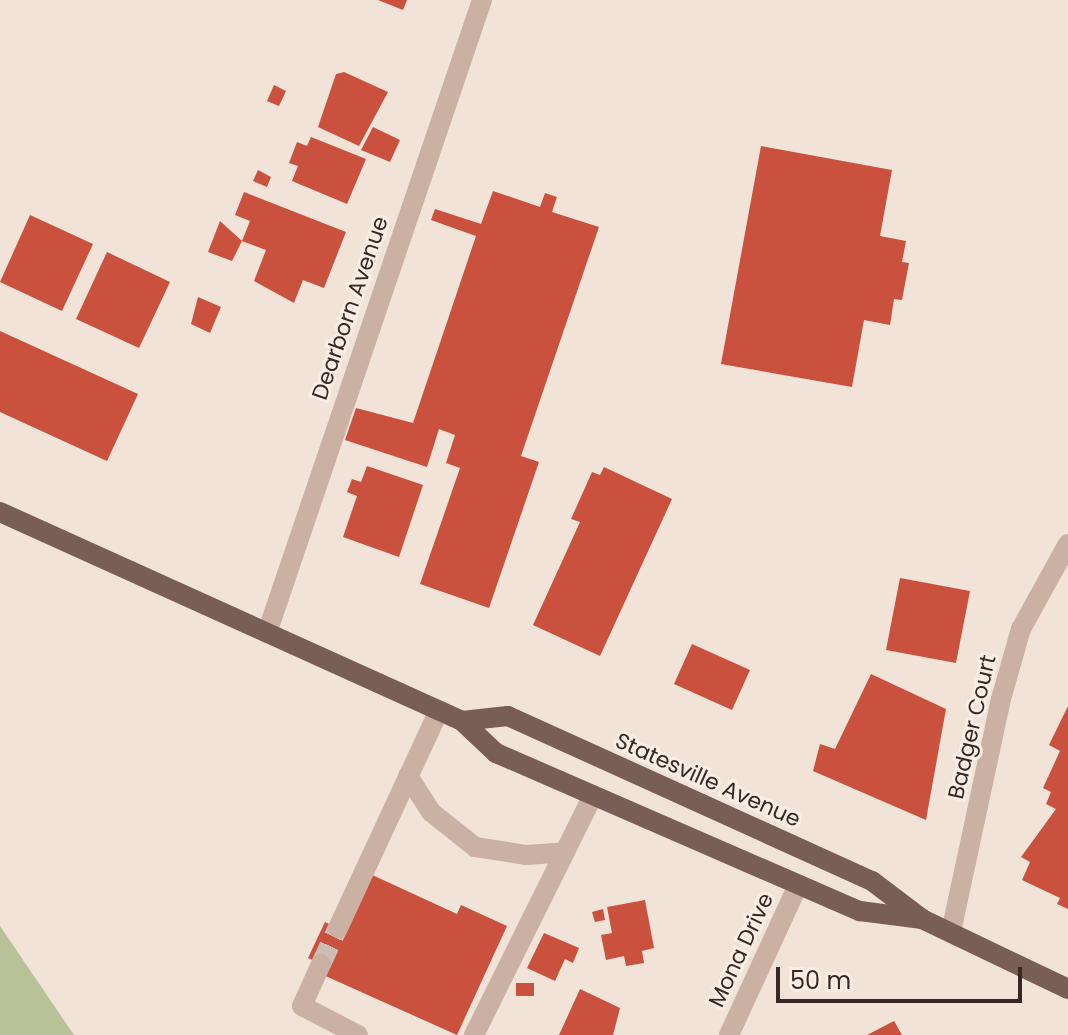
<!DOCTYPE html>
<style>
body{margin:0}
#map{position:relative;width:1068px;height:1035px;overflow:hidden;background:#f2e3d8;font-family:Poppins,sans-serif}
div>[style]{position:absolute}
[style*='--x']{left:calc(var(--x)*1px);top:calc(var(--y)*1px);width:calc(var(--w)*1px);rotate:calc(var(--a)*1deg)}
.green>*{inset:0;background:#b8c198}
.building>*{inset:0;background:#ca513e}
.minor-tunnel>*{height:20px;margin-top:-10px;transform-origin:0;background:repeating-linear-gradient(90deg,#ccbeb4 0 20px,transparent 0 30px)}
.minor>*{height:20px;margin:-10px;padding:0 10px;transform-origin:10px;border-radius:10px;background:#cab1a4}
.major>*{height:20px;margin:-10px;padding:0 10px;transform-origin:10px;border-radius:10px;background:#785e56}
span{translate:-50% -50%;white-space:nowrap;text-align:center;line-height:1.15;-webkit-text-stroke:6px #faeee4;paint-order:stroke}
.street-label{font-size:22px;color:#352926}
.scale{position:absolute;left:776px;top:967px;width:246px;height:36px;box-sizing:border-box;border:4px solid #352926;border-top:0;padding-left:10px;font-size:24px;line-height:28px;white-space:nowrap;color:#352926;-webkit-text-stroke:6px #faeee4;paint-order:stroke}
</style>
<div id="map">
<div class="green">
<i style="clip-path:polygon(0 926px,74px 1035px,0 1035px)"></i>
</div>
<div class="building">
<i style="clip-path:polygon(378px 0,407px 0,403px 10px)"></i>
<i style="clip-path:polygon(344px 72px,388px 92px,359px 146px,318px 127px,336px 74px)"></i>
<i style="clip-path:polygon(274px 85px,286px 91px,279px 106px,267px 101px)"></i>
<i style="clip-path:polygon(373px 127px,400px 140px,390px 162px,361px 150px)"></i>
<i style="clip-path:polygon(311px 137px,366px 159px,347px 204px,292px 181px,298px 166px,289px 163px,297px 142px,307px 146px)"></i>
<i style="clip-path:polygon(761px 146px,892px 170px,880px 236px,906px 241px,902px 262px,909px 263px,902px 300px,894px 299px,890px 325px,864px 320px,852px 387px,721px 364px)"></i>
<i style="clip-path:polygon(258px 170px,271px 177px,267px 187px,253px 181px)"></i>
<i style="clip-path:polygon(493px 191px,540px 207px,545px 193px,557px 197px,552px 212px,599px 227px,521px 456px,539px 462px,489px 608px,420px 584px,460px 468px,446px 463px,455px 435px,439px 429px,427px 467px,345px 440px,356px 408px,413px 423px,476px 236px,431px 220px,435px 209px,481px 224px)"></i>
<i style="clip-path:polygon(244px 192px,346px 232px,324px 288px,303px 280px,294px 303px,254px 281px,266px 250px,242px 241px,250px 221px,235px 215px)"></i>
<i style="clip-path:polygon(30px 215px,93px 244px,62px 311px,0 282px)"></i>
<i style="clip-path:polygon(220px 221px,242px 241px,232px 261px,208px 252px)"></i>
<i style="clip-path:polygon(107px 252px,170px 282px,139px 348px,76px 319px)"></i>
<i style="clip-path:polygon(198px 297px,221px 307px,210px 333px,191px 324px)"></i>
<i style="clip-path:polygon(0 331px,138px 394px,107px 461px,0 412px)"></i>
<i style="clip-path:polygon(367px 466px,423px 485px,399px 557px,343px 537px,357px 496px,347px 492px,352px 479px,361px 482px)"></i>
<i style="clip-path:polygon(604px 467px,672px 499px,600px 656px,533px 625px,580px 522px,571px 519px,592px 472px,600px 475px)"></i>
<i style="clip-path:polygon(900px 578px,970px 591px,956px 663px,886px 650px)"></i>
<i style="clip-path:polygon(692px 644px,750px 670px,732px 710px,674px 684px)"></i>
<i style="clip-path:polygon(871px 674px,946px 709px,926px 820px,813px 771px,820px 744px,835px 749px)"></i>
<i style="clip-path:polygon(1068px 706px,1068px 909px,1057px 904px,1060px 898px,1022px 880px,1030px 862px,1021px 857px,1056px 809px,1046px 804px,1051px 792px,1043px 788px,1060px 751px,1049px 745px)"></i>
<i style="clip-path:polygon(368px 873px,457px 914px,461px 905px,507px 926px,457px 1035px,321px 974px,325px 965px,308px 958px,325px 922px,341px 930px)"></i>
<i style="clip-path:polygon(645px 900px,654px 948px,642px 951px,644px 963px,626px 966px,624px 956px,606px 960px,601px 935px,612px 933px,607px 907px)"></i>
<i style="clip-path:polygon(603px 909px,605px 920px,595px 922px,592px 912px)"></i>
<i style="clip-path:polygon(544px 933px,579px 948px,573px 963px,565px 959px,555px 981px,527px 968px)"></i>
<i style="clip-path:polygon(516px 983px,534px 983px,534px 996px,516px 996px)"></i>
<i style="clip-path:polygon(580px 989px,620px 1008px,613px 1035px,559px 1035px)"></i>
<i style="clip-path:polygon(894px 1021px,902px 1035px,867px 1035px)"></i>
</div>
<div class="minor-tunnel">
<i style="--x:321;--y:964;--w:40;--a:-65"></i>
</div>
<div class="minor">
<i style="--x:267;--y:633;--w:669;--a:-71.24"></i>
<i style="--x:408;--y:776;--w:43;--a:57.4"></i>
<i style="--x:431;--y:812;--w:56;--a:38.5"></i>
<i style="--x:475;--y:847;--w:52;--a:8.9"></i>
<i style="--x:526;--y:855;--w:39;--a:-4"></i>
<i style="--x:338;--y:928;--w:240;--a:-65.1"></i>
<i style="--x:951;--y:932;--w:238;--a:-77.9"></i>
<i style="--x:1001;--y:699;--w:73;--a:-74.1"></i>
<i style="--x:1021;--y:629;--w:97;--a:-61.1"></i>
<i style="--x:321;--y:964;--w:46;--a:114.3"></i>
<i style="--x:302;--y:1006;--w:63;--a:27.4"></i>
<i style="--x:474;--y:1035;--w:268;--a:-63.6"></i>
<i style="--x:729;--y:1035;--w:165;--a:-65.3"></i>
</div>
<div class="major">
<i style="--x:0;--y:512;--w:507;--a:24.34"></i>
<i style="--x:462;--y:721;--w:47;--a:43.3"></i>
<i style="--x:496;--y:753;--w:397;--a:23.5"></i>
<i style="--x:860;--y:911;--w:63;--a:7.4"></i>
<i style="--x:462;--y:721;--w:46;--a:-6.2"></i>
<i style="--x:508;--y:716;--w:400;--a:24.4"></i>
<i style="--x:872;--y:881;--w:63;--a:37.2"></i>
<i style="--x:922;--y:919;--w:162;--a:25.6"></i>
</div>
<div class="street-label">
<span style="left:350px;top:308px;rotate:-71deg">Dearborn Avenue</span>
<span style="left:972px;top:727px;rotate:-77deg">Badger Court</span>
<span style="left:708px;top:780px;rotate:24deg">Statesville Avenue</span>
<span style="left:741px;top:950px;rotate:-65deg">Mona Drive</span>
</div>
<div class="scale">50 m</div>
</div>
